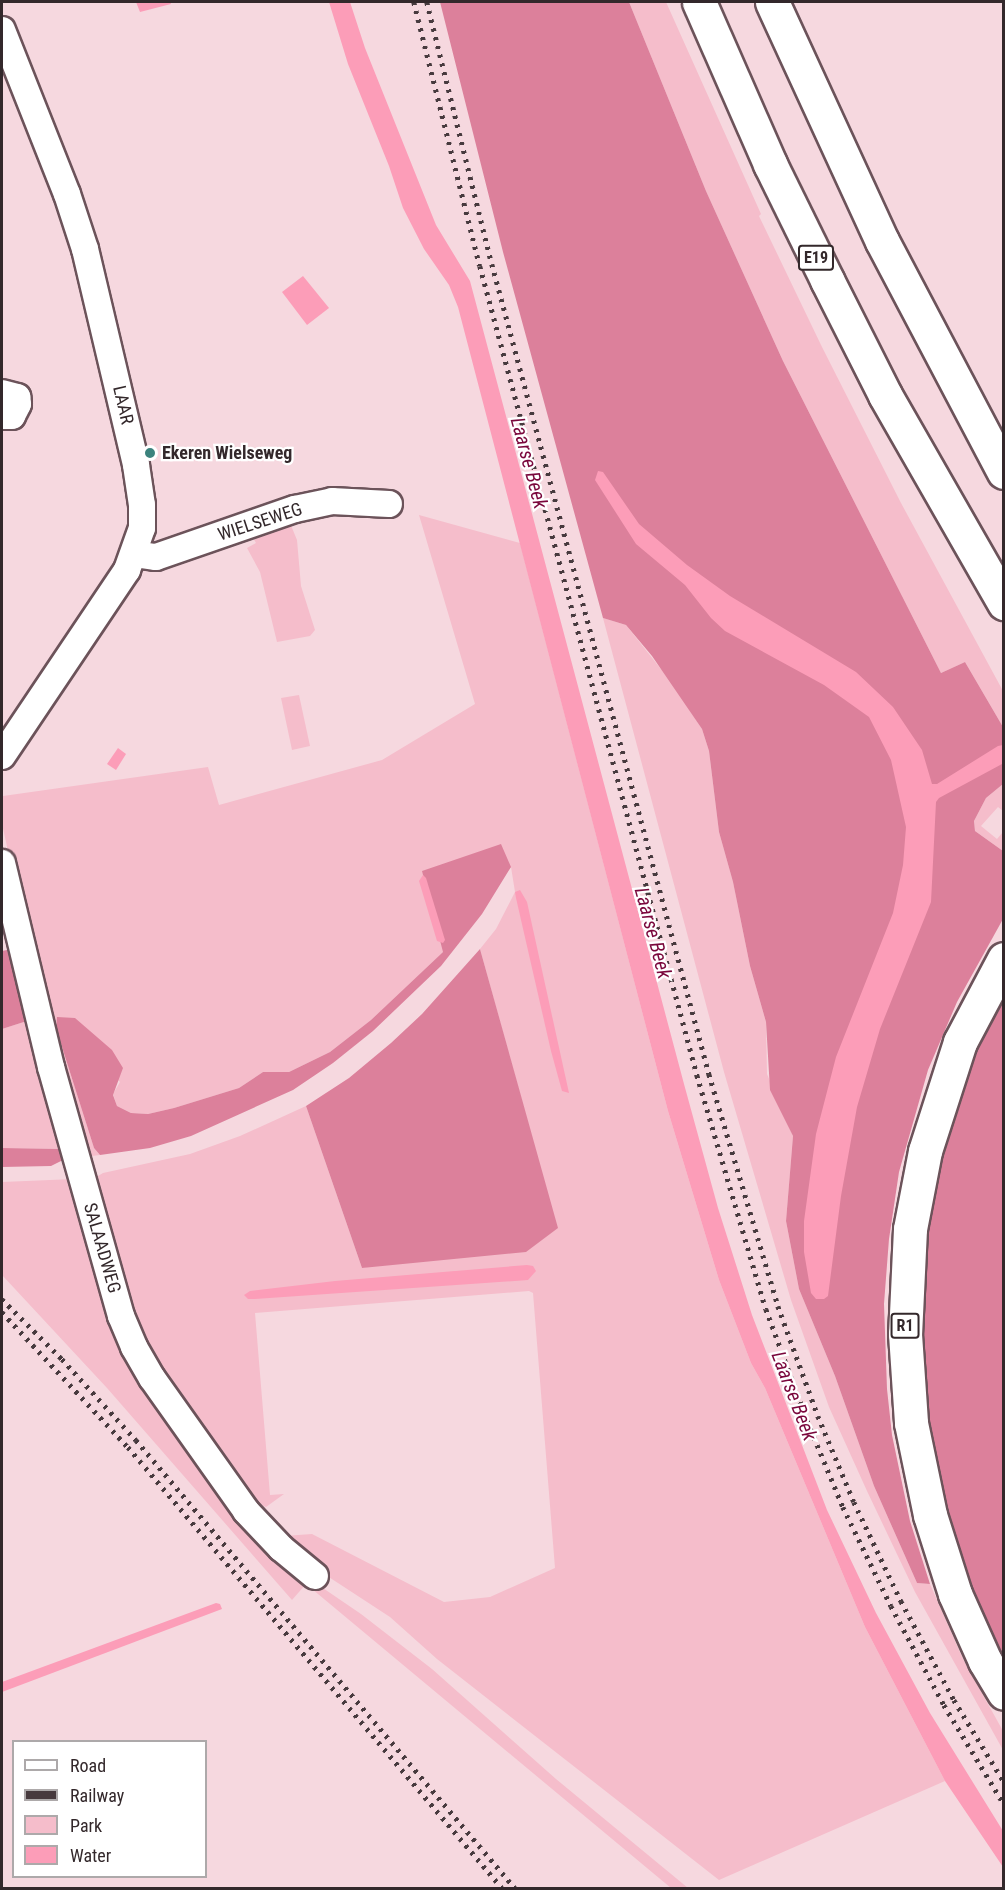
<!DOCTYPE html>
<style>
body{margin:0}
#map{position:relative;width:1005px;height:1890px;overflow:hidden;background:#f6d8df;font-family:"Roboto Condensed",sans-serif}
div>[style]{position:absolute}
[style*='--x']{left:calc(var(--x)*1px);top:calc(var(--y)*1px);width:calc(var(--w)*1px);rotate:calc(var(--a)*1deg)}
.green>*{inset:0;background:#f5bdcb}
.forest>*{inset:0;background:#dc809b}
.water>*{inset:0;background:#fc9db8}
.roads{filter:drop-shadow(2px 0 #6c535a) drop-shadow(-2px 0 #6c535a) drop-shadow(0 2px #6c535a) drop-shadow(0 -2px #6c535a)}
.minor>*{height:26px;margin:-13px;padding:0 13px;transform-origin:13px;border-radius:13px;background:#fff}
.highway>*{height:33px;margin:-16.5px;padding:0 16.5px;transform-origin:16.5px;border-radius:16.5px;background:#fff}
.rail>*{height:4.5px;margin-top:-2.25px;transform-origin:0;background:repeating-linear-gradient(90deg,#473a3e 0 3px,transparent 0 9px)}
.dots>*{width:16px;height:16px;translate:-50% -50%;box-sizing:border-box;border:3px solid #fff;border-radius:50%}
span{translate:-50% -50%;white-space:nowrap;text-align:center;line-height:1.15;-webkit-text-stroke:4.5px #fff;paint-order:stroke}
.shield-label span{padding:2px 4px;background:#fff;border:2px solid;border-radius:4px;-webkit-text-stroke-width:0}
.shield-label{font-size:16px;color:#33282b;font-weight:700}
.street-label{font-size:18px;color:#33282b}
.poi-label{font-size:18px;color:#33282b;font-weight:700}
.left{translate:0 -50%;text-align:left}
.water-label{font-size:20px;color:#7a073c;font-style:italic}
.frame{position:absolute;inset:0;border:3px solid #33282b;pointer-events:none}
.legend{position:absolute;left:12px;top:1740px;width:195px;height:138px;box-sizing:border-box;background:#fff;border:2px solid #ada9aa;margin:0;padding:8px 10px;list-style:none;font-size:18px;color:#33282b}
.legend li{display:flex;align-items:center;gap:12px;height:30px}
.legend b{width:30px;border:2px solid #ada9aa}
</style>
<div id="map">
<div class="green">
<i style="clip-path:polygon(629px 2px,666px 2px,761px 214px,759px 216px,822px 347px,901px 503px,1003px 691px,1003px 727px,965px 662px,941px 673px,783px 361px,706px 191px)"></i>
<i style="clip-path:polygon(419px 515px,520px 543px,668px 1111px,719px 1280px,751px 1363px,765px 1388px,865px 1627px,945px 1781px,719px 1880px,437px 1659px,390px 1617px,315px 1568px,284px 1536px,312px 1534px,444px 1602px,490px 1597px,555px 1568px,533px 1293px,529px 1291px,255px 1313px,270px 1495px,284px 1494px,266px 1507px,254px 1502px,136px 1337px,93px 1179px,103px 1173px,190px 1154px,240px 1136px,306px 1106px,362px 1268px,557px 1228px,480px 949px,496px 929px,515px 892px,511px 867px,443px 952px,371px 1020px,330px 1052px,289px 1072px,263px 1072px,239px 1088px,174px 1108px,148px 1114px,131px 1113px,117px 1106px,113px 1094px,120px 1082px,57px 1017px,56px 1028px,94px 1148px,100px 1155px,92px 1156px,86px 1152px,47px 1026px,2px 824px,3px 796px,208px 767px,219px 805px,382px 760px,475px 704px)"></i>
<i style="clip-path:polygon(290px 523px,297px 540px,301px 586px,315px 630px,310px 636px,277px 642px,260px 572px,247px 548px,256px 543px,248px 529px)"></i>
<i style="clip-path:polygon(603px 618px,626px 625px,672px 683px,702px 729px,709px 751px,719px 832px,733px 882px,750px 966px,766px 1022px,767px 1074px,793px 1136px,786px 1221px,799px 1289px,835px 1376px,874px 1486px,917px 1583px,930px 1584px,963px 1659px,1003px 1731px,1003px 1750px,915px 1592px,867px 1491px,829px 1407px,791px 1300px,724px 1072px)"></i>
<i style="clip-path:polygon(299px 695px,310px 746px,292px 750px,281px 698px)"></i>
<i style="clip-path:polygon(1003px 784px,1003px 811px,998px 807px,981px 826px,997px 839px,1003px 832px,1003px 851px,975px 831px,974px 821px,986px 798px)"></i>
<i style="clip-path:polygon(30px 1020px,66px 1153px,59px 1149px,2px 1148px,2px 1029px)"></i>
<i style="clip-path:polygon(74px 1179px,118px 1328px,295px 1569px,361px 1614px,432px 1669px,556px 1779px,688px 1888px,671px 1888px,306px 1584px,292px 1600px,107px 1388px,2px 1275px,2px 1182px)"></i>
</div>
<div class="forest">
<i style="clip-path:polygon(440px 2px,629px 2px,706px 191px,783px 361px,941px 673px,965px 662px,1003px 727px,1003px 784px,986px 798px,974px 821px,975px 831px,1003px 851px,1003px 919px,957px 1002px,928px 1070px,899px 1172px,889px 1239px,884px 1304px,887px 1389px,892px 1435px,910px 1521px,930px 1584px,917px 1583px,874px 1486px,835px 1376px,799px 1289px,786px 1221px,793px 1136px,770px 1090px,766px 1022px,750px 966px,733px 882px,719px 832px,709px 751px,702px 729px,652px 656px,626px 625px,603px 618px,503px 252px)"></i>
<i style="clip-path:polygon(501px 844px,511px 867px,482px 914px,441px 966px,373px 1031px,333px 1063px,293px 1090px,191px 1136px,150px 1148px,100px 1155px,94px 1148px,56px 1028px,57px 1017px,75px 1018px,112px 1050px,123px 1068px,113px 1095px,117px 1106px,131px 1113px,148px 1114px,174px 1108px,239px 1088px,263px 1072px,289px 1072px,330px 1052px,371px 1020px,443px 952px,422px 871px)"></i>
<i style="clip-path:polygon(480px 949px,558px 1228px,526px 1252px,362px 1268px,306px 1106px,349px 1078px,391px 1043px,422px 1014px)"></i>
<i style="clip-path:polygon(7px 950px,30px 1020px,2px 1029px,2px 951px)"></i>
<i style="clip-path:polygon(1003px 986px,1003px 1661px,970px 1588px,945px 1513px,928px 1436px,920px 1357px,925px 1236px,939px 1156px,981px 1032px)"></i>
<i style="clip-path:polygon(2px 1148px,59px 1149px,66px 1153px,65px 1159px,51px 1166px,2px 1167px)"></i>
</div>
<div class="water">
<i style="clip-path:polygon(136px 2px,170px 2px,171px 4px,140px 12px)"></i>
<i style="clip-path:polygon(329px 2px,350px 2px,365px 48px,436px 225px,470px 281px,684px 1084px,718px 1208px,752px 1315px,827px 1510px,876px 1613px,930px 1713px,1003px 1831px,1003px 1867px,945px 1781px,865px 1627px,765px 1388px,751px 1363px,719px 1280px,668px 1111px,458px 307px,449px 285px,424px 249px,403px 208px,389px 166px,348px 64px)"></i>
<i style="clip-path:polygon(303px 276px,329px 308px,307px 325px,282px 292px)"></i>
<i style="clip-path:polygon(598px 471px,603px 472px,639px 524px,687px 565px,730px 596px,856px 672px,893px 707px,922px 750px,932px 784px,937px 784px,998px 746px,1003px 745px,1002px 764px,939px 798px,936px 802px,931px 902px,880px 1029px,857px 1107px,841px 1196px,828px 1296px,824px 1299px,816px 1299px,811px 1293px,804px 1252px,804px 1221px,816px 1134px,836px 1057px,893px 913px,903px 865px,906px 827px,891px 760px,869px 717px,824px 685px,725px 631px,711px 618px,685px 585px,636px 544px,595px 480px)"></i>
<i style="clip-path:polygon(118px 748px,126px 754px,116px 770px,107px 764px)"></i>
<i style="clip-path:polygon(423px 875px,426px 878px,445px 940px,443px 943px,437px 941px,419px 881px)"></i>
<i style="clip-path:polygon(520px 890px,527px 902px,569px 1093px,562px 1091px,551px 1051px,516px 898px,515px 892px)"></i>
<i style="clip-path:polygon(527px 1265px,533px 1266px,536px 1271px,528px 1280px,255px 1299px,248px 1299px,244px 1295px,250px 1291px,335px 1281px)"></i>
<i style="clip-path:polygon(216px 1603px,220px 1604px,222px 1609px,2px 1692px,2px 1682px)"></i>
</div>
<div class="roads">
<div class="minor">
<i style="--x:2;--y:30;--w:176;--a:68.4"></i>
<i style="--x:67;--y:194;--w:58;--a:71.9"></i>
<i style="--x:85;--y:249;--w:222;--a:76.7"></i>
<i style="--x:136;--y:465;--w:40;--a:81.5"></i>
<i style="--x:142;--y:505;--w:23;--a:90"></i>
<i style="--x:142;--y:528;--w:45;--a:109.7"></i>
<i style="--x:127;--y:570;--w:224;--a:123.9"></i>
<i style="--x:2;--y:393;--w:16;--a:15"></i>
<i style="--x:17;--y:397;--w:7;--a:82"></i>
<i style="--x:18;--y:404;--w:13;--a:117"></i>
<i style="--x:12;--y:416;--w:10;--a:180"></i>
<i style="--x:134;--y:554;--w:22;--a:8"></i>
<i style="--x:156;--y:557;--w:147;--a:-19.1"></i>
<i style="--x:295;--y:509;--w:38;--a:-12"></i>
<i style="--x:332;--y:501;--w:57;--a:3"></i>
<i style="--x:2;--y:863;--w:210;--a:76.5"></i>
<i style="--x:51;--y:1067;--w:259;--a:74.3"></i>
<i style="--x:121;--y:1316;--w:34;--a:67"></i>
<i style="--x:134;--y:1347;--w:36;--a:60"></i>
<i style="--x:152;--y:1378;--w:163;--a:54.7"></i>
<i style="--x:246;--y:1511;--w:51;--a:46.6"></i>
<i style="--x:281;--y:1548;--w:44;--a:39.5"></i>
</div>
<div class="highway">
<i style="--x:699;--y:2;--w:177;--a:66.3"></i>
<i style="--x:770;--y:164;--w:129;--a:63.8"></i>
<i style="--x:827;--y:280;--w:129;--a:63.2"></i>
<i style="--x:885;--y:395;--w:240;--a:60.2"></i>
<i style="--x:772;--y:2;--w:263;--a:65.3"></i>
<i style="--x:882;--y:241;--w:261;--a:62.2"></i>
<i style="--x:1004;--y:959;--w:94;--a:117.9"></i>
<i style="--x:960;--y:1042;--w:114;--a:107.8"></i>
<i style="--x:925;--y:1151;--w:79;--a:100.9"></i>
<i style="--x:910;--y:1229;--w:105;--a:92.7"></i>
<i style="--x:905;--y:1334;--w:89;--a:86.1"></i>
<i style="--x:911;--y:1423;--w:94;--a:78.3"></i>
<i style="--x:930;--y:1515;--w:83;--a:72.4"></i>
<i style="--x:955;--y:1594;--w:73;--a:65.9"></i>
<i style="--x:985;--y:1661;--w:37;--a:59"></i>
</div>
</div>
<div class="rail">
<i style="--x:414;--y:2;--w:272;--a:76"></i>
<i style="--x:480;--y:266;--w:838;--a:74.98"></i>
<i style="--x:697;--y:1075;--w:244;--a:73.6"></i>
<i style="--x:766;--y:1309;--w:118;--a:69.7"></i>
<i style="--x:807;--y:1420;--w:94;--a:67.5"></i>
<i style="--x:843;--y:1507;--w:110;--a:64.1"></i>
<i style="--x:891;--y:1606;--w:112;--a:61.8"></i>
<i style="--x:944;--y:1705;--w:116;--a:58.8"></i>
<i style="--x:427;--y:2;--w:270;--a:76.1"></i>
<i style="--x:492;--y:264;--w:839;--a:75"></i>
<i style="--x:709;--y:1074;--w:242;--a:73.4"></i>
<i style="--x:778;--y:1306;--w:117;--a:70"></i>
<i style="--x:818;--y:1416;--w:93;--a:67.3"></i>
<i style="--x:854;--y:1502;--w:110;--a:64.6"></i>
<i style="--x:901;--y:1601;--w:112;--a:61.8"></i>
<i style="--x:954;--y:1700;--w:96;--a:58.6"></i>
<i style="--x:2;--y:1299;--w:85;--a:45"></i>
<i style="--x:62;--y:1359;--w:110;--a:47.6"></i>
<i style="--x:136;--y:1440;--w:587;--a:49.77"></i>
<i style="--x:2;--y:1312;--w:185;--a:47"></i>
<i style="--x:128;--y:1447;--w:578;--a:49.7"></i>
</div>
<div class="dots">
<i style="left:150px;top:453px;background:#3c837d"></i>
</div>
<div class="shield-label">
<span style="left:816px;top:258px">E19</span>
<span style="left:905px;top:1326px">R1</span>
</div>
<div class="street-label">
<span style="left:123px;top:405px;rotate:77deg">LAAR</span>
<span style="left:260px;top:522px;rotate:-18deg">WIELSEWEG</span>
<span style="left:102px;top:1248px;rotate:74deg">SALAADWEG</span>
</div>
<div class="poi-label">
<span class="left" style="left:162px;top:453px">Ekeren Wielseweg</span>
</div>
<div class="water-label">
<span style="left:529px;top:463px;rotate:75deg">Laarse Beek</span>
<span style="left:653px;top:933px;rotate:75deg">Laarse Beek</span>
<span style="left:794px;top:1396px;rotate:69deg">Laarse Beek</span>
</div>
<div class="frame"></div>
<ul class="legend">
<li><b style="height:8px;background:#fff"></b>Road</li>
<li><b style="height:8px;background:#473a3e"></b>Railway</li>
<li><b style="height:16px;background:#f5bdcb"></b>Park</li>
<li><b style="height:16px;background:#fc9db8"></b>Water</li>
</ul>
</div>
